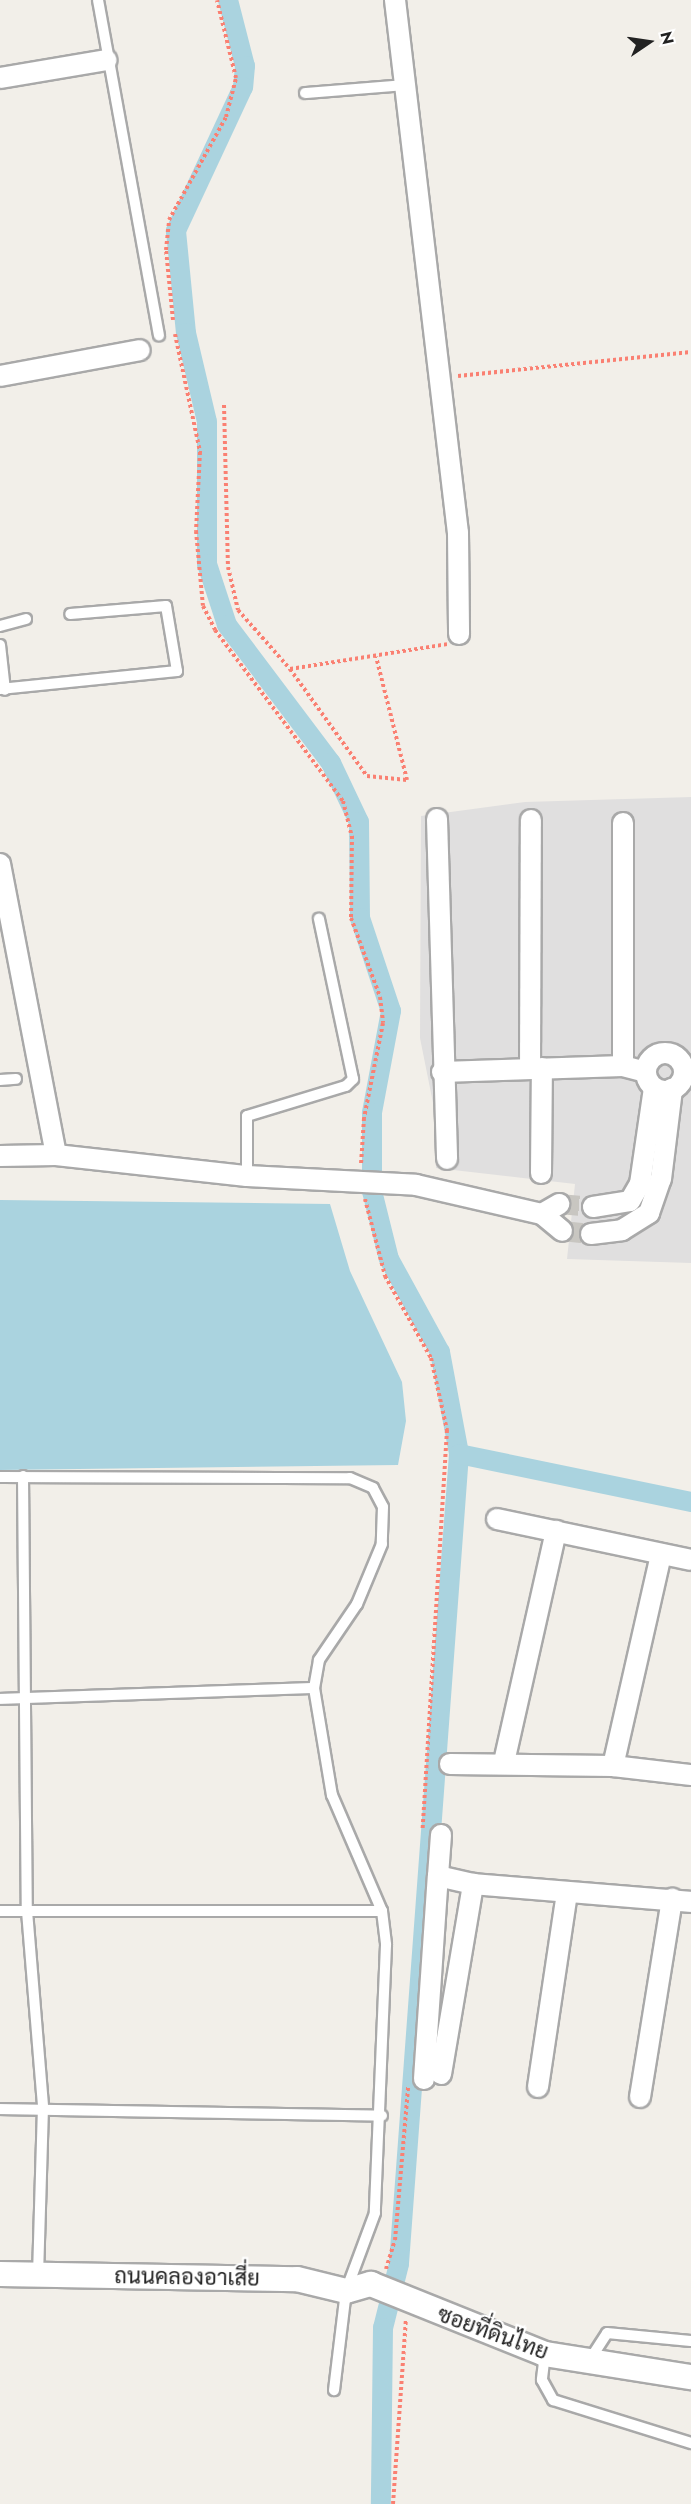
<!DOCTYPE html>
<meta charset="utf-8">
<style>
body{margin:0}
#map{position:relative;width:691px;height:2504px;overflow:hidden;background:#f2efe9;font-family:Jost,Sarabun,sans-serif}
div>[style]{position:absolute}
[style*='--x']{left:calc(var(--x)*1px);top:calc(var(--y)*1px);width:calc(var(--w)*1px);rotate:calc(var(--a)*1deg)}
.residential>*{inset:0;background:#e0dfdf}
.water>*{inset:0;background:#aad3df}
.canal>*{height:20px;margin:-10px;padding:0 10px;transform-origin:10px;border-radius:10px;background:#aad3df}
.minor-tunnel>*{height:20px;margin-top:-10px;transform-origin:0;background:repeating-linear-gradient(90deg,#c8c6c1 0 20px,transparent 0 30px)}
.path>*{height:4px;margin-top:-2px;transform-origin:0;background:repeating-linear-gradient(90deg,#fa8072 0 3px,transparent 0 6px)}
.roads{filter:drop-shadow(2px 0 #a9a9a9) drop-shadow(-2px 0 #a9a9a9) drop-shadow(0 2px #a9a9a9) drop-shadow(0 -2px #a9a9a9)}
.service>*{height:10px;margin:-5px;padding:0 5px;transform-origin:5px;border-radius:5px;background:#fff}
.minor>*{height:20px;margin:-10px;padding:0 10px;transform-origin:10px;border-radius:10px;background:#fff}
.minor>.ring{margin:-10px;padding:0;box-sizing:content-box;background:none;border:20px solid #fff;border-radius:50%}
.tertiary>*{height:24px;margin:-12px;padding:0 12px;transform-origin:12px;border-radius:12px;background:#fff}
span{translate:-50% -50%;white-space:nowrap;text-align:center;line-height:1.15;-webkit-text-stroke:4.5px #fff;paint-order:stroke}
.street-label{font-size:22px;color:#222}
.north{position:absolute;left:619px;top:12px;width:60px;height:60px;-webkit-text-stroke:4px #fff;paint-order:stroke;rotate:77deg;font-size:16px;font-weight:700;line-height:24px;text-align:center;color:#222}
.north::after{content:'';display:block;margin:auto;width:21px;height:27px;background:#222;clip-path:polygon(50% 0,100% 100%,50% 72%,0 100%)}
</style>
<div id="map">
<div class="residential">
<i style="clip-path:polygon(691px 797px,691px 1263px,567px 1259px,575px 1184px,436px 1168px,435px 1113px,420px 1038px,421px 816px,525px 802px)"></i>
</div>
<div class="water">
<i style="clip-path:polygon(0 1200px,330px 1204px,350px 1271px,402px 1382px,406px 1421px,398px 1465px,0 1470px)"></i>
</div>
<div class="canal">
<i style="--x:228;--y:0;--w:68;--a:75.6"></i>
<i style="--x:245;--y:66;--w:21;--a:95"></i>
<i style="--x:243;--y:87;--w:159;--a:115"></i>
<i style="--x:176;--y:231;--w:102;--a:84.4"></i>
<i style="--x:186;--y:333;--w:91;--a:76.7"></i>
<i style="--x:207;--y:422;--w:142;--a:90"></i>
<i style="--x:207;--y:564;--w:64;--a:71.8"></i>
<i style="--x:227;--y:625;--w:173;--a:53"></i>
<i style="--x:331;--y:763;--w:65;--a:64.6"></i>
<i style="--x:359;--y:822;--w:96;--a:89.4"></i>
<i style="--x:360;--y:918;--w:98;--a:71.6"></i>
<i style="--x:391;--y:1011;--w:104;--a:100.6"></i>
<i style="--x:372;--y:1113;--w:78;--a:90"></i>
<i style="--x:372;--y:1191;--w:70;--a:76"></i>
<i style="--x:389;--y:1259;--w:106;--a:61.3"></i>
<i style="--x:440;--y:1352;--w:104;--a:79.4"></i>
<i style="--x:459;--y:1454;--w:812;--a:94.24"></i>
<i style="--x:399;--y:2264;--w:66;--a:104"></i>
<i style="--x:383;--y:2328;--w:176;--a:90.7"></i>
<i style="--x:459;--y:1454;--w:237;--a:11.7"></i>
</div>
<div class="minor-tunnel">
<i style="--x:559;--y:1204;--w:34;--a:5"></i>
<i style="--x:562;--y:1231;--w:29;--a:6"></i>
</div>
<div class="path">
<i style="--x:173;--y:320;--w:70;--a:-95.7"></i>
<i style="--x:166;--y:250;--w:30;--a:-84"></i>
<i style="--x:169;--y:220;--w:118;--a:-61"></i>
<i style="--x:226;--y:117;--w:40;--a:-75.6"></i>
<i style="--x:236;--y:78;--w:80;--a:-103.7"></i>
<i style="--x:175;--y:334;--w:121;--a:78"></i>
<i style="--x:200;--y:452;--w:79;--a:92.9"></i>
<i style="--x:196;--y:531;--w:75;--a:84.7"></i>
<i style="--x:203;--y:606;--w:27;--a:63"></i>
<i style="--x:215;--y:630;--w:214;--a:53.2"></i>
<i style="--x:343;--y:801;--w:36;--a:76"></i>
<i style="--x:352;--y:836;--w:82;--a:90.7"></i>
<i style="--x:351;--y:918;--w:84;--a:69.8"></i>
<i style="--x:380;--y:997;--w:26;--a:83"></i>
<i style="--x:383;--y:1023;--w:97;--a:101.3"></i>
<i style="--x:364;--y:1118;--w:47;--a:93.7"></i>
<i style="--x:458;--y:376;--w:234;--a:-5.9"></i>
<i style="--x:224;--y:405;--w:162;--a:88.6"></i>
<i style="--x:228;--y:567;--w:44;--a:76.9"></i>
<i style="--x:238;--y:610;--w:79;--a:48.6"></i>
<i style="--x:290;--y:669;--w:132;--a:54.3"></i>
<i style="--x:367;--y:776;--w:40;--a:5.7"></i>
<i style="--x:407;--y:780;--w:127;--a:-104.1"></i>
<i style="--x:290;--y:669;--w:159;--a:-9"></i>
<i style="--x:365;--y:1199;--w:80;--a:75.4"></i>
<i style="--x:385;--y:1276;--w:94;--a:60.7"></i>
<i style="--x:431;--y:1358;--w:74;--a:77.5"></i>
<i style="--x:447;--y:1430;--w:399;--a:93.5"></i>
<i style="--x:386;--y:2269;--w:30;--a:-73"></i>
<i style="--x:395;--y:2240;--w:154;--a:-85.1"></i>
<i style="--x:393;--y:2504;--w:185;--a:-86"></i>
</div>
<div class="roads">
<div class="service">
<i style="--x:98;--y:0;--w:341;--a:79.7"></i>
<i style="--x:305;--y:93;--w:102;--a:-4.5"></i>
<i style="--x:0;--y:626;--w:27;--a:-15"></i>
<i style="--x:0;--y:645;--w:45;--a:83.7"></i>
<i style="--x:0;--y:689;--w:178;--a:-5.8"></i>
<i style="--x:177;--y:671;--w:66;--a:-99.6"></i>
<i style="--x:166;--y:606;--w:96;--a:175.2"></i>
<i style="--x:0;--y:1080;--w:16;--a:-4"></i>
<i style="--x:247;--y:1176;--w:60;--a:-90"></i>
<i style="--x:247;--y:1116;--w:103;--a:-16.9"></i>
<i style="--x:346;--y:1086;--w:10;--a:-45"></i>
<i style="--x:353;--y:1079;--w:164;--a:-102"></i>
<i style="--x:23;--y:1476;--w:435;--a:89.5"></i>
<i style="--x:27;--y:1911;--w:197;--a:85.3"></i>
<i style="--x:43;--y:2107;--w:168;--a:91.7"></i>
<i style="--x:0;--y:1477;--w:350;--a:0.2"></i>
<i style="--x:350;--y:1478;--w:25;--a:23"></i>
<i style="--x:373;--y:1488;--w:21;--a:62"></i>
<i style="--x:383;--y:1507;--w:37;--a:92"></i>
<i style="--x:382;--y:1544;--w:65;--a:112.6"></i>
<i style="--x:357;--y:1604;--w:68;--a:124.2"></i>
<i style="--x:319;--y:1660;--w:28;--a:100"></i>
<i style="--x:314;--y:1688;--w:109;--a:80.5"></i>
<i style="--x:332;--y:1795;--w:126;--a:66.7"></i>
<i style="--x:382;--y:1911;--w:34;--a:83"></i>
<i style="--x:386;--y:1945;--w:268;--a:92.4"></i>
<i style="--x:375;--y:2213;--w:83;--a:110.4"></i>
<i style="--x:346;--y:2291;--w:100;--a:96.9"></i>
<i style="--x:0;--y:1699;--w:314;--a:-2"></i>
<i style="--x:0;--y:1911;--w:382;--a:0"></i>
<i style="--x:0;--y:2109;--w:382;--a:1"></i>
<i style="--x:545;--y:2354;--w:26;--a:97"></i>
<i style="--x:542;--y:2380;--w:23;--a:61"></i>
<i style="--x:553;--y:2400;--w:145;--a:17.3"></i>
<i style="--x:589;--y:2361;--w:33;--a:-57"></i>
<i style="--x:607;--y:2333;--w:84;--a:5.4"></i>
</div>
<div class="minor">
<i style="--x:395;--y:0;--w:537;--a:83.26"></i>
<i style="--x:458;--y:533;--w:101;--a:89.4"></i>
<i style="--x:0;--y:78;--w:108;--a:-9.6"></i>
<i style="--x:0;--y:376;--w:142;--a:-10.5"></i>
<i style="--x:437;--y:819;--w:340;--a:88.3"></i>
<i style="--x:0;--y:864;--w:296;--a:79.1"></i>
<i class="ring" style="left:646px;top:1053px;width:18px;height:18px"></i>
<i style="--x:623;--y:1066;--w:243;--a:-90"></i>
<i style="--x:530;--y:1069;--w:249;--a:-89.8"></i>
<i style="--x:442;--y:1072;--w:181;--a:-1.9"></i>
<i style="--x:623;--y:1066;--w:23;--a:15"></i>
<i style="--x:0;--y:1156;--w:56;--a:-1"></i>
<i style="--x:56;--y:1155;--w:192;--a:6.3"></i>
<i style="--x:247;--y:1176;--w:169;--a:3"></i>
<i style="--x:416;--y:1185;--w:129;--a:13"></i>
<i style="--x:542;--y:1214;--w:26;--a:40"></i>
<i style="--x:541;--y:1173;--w:105;--a:-89.5"></i>
<i style="--x:593;--y:1207;--w:37;--a:-9"></i>
<i style="--x:630;--y:1201;--w:20;--a:-60"></i>
<i style="--x:640;--y:1184;--w:97;--a:-81.7"></i>
<i style="--x:542;--y:1214;--w:20;--a:-30"></i>
<i style="--x:591;--y:1234;--w:31;--a:-7"></i>
<i style="--x:622;--y:1230;--w:32;--a:-32"></i>
<i style="--x:649;--y:1213;--w:36;--a:-71"></i>
<i style="--x:661;--y:1179;--w:91;--a:-83"></i>
<i style="--x:497;--y:1519;--w:198;--a:11.9"></i>
<i style="--x:504;--y:1762;--w:237;--a:-77.3"></i>
<i style="--x:450;--y:1764;--w:163;--a:0.7"></i>
<i style="--x:613;--y:1766;--w:79;--a:6.6"></i>
<i style="--x:613;--y:1766;--w:217;--a:-77.2"></i>
<i style="--x:441;--y:1835;--w:41;--a:94.2"></i>
<i style="--x:438;--y:1876;--w:36;--a:13"></i>
<i style="--x:441;--y:2074;--w:193;--a:-80.4"></i>
<i style="--x:473;--y:1884;--w:219;--a:4.7"></i>
<i style="--x:424;--y:2079;--w:203;--a:-86.1"></i>
<i style="--x:538;--y:2087;--w:196;--a:-81.5"></i>
<i style="--x:640;--y:2097;--w:201;--a:-80.8"></i>
</div>
<div class="tertiary">
<i style="--x:0;--y:2274;--w:297;--a:1"></i>
<i style="--x:297;--y:2279;--w:50;--a:13.8"></i>
<i style="--x:346;--y:2291;--w:26;--a:-16"></i>
<i style="--x:371;--y:2284;--w:188;--a:21.9"></i>
<i style="--x:545;--y:2354;--w:148;--a:9"></i>
</div>
</div>
<div class="street-label">
<span style="left:187px;top:2277px;rotate:1deg">ถนนคลองอาเสี่ย</span>
<span style="left:493px;top:2333px;rotate:20deg">ซอยที่ดินไทย</span>
</div>
<div class="north">N</div>
</div>
